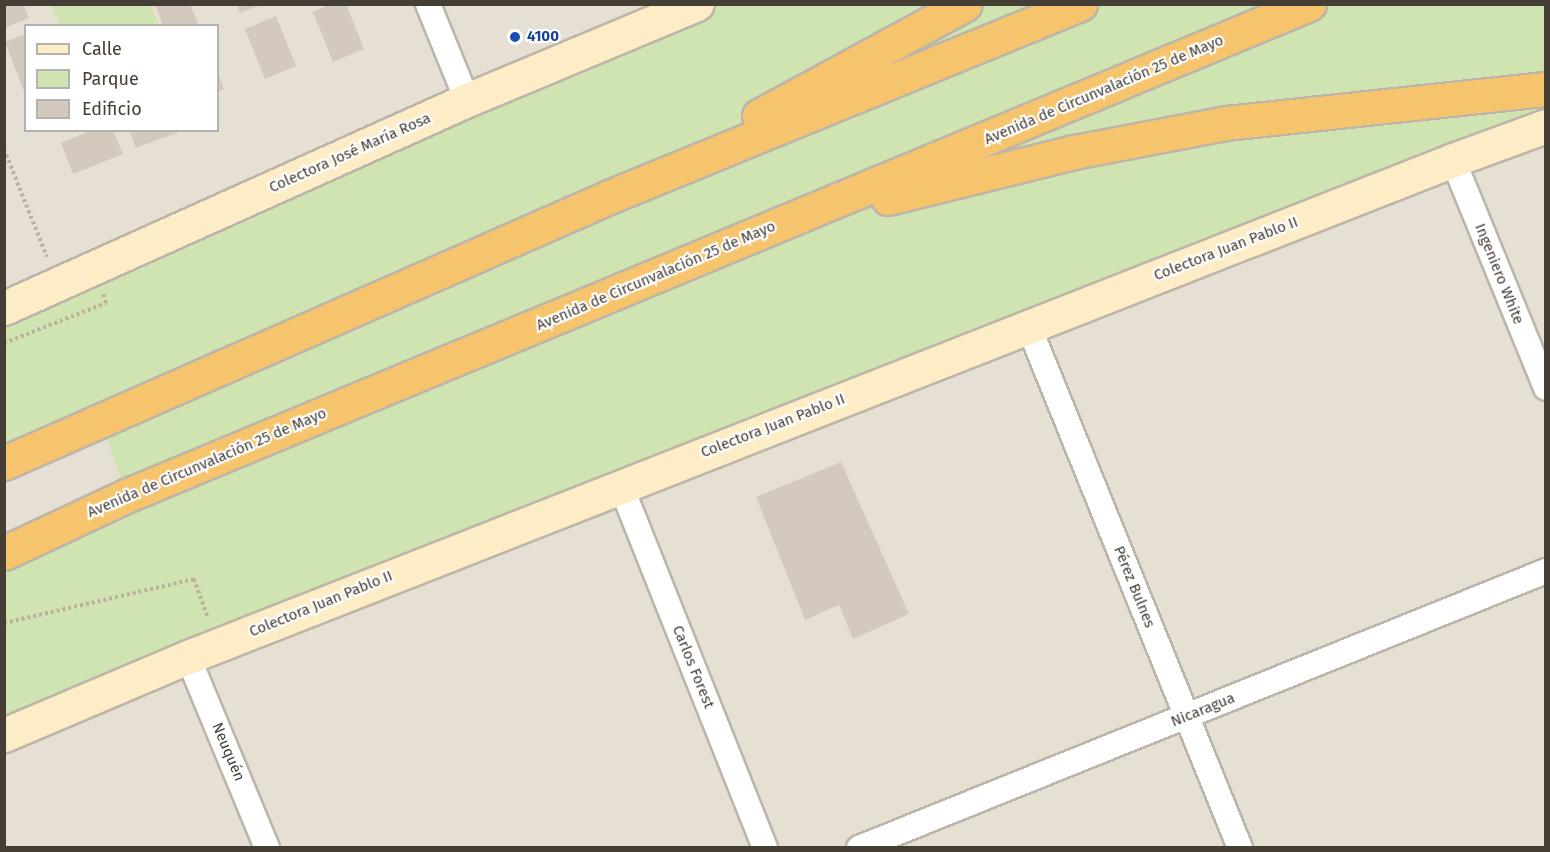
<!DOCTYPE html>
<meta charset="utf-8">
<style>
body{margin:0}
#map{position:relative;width:1550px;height:852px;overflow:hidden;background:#f2eee6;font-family:"Fira Sans",sans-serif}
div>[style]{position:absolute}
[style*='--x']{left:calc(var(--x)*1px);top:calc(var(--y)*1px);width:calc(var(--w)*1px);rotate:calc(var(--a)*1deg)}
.residential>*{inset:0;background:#e6dfd4}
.green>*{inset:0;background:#cfe4b0}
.building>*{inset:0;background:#d3c9bc}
.path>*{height:4px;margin-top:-2px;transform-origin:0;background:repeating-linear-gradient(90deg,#beb09b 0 3px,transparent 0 6px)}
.roads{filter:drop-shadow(2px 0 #bdb5a9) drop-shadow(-2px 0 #bdb5a9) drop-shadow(0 2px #bdb5a9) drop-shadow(0 -2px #bdb5a9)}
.street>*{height:24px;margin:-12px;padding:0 12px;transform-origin:12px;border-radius:12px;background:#fff}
.secondary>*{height:33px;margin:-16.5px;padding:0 16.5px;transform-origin:16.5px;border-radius:16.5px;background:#fcedc6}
.highway>*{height:33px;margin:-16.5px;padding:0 16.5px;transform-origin:16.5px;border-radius:16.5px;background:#f6c46c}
.dots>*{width:16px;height:16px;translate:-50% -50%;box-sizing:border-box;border:3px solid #fff;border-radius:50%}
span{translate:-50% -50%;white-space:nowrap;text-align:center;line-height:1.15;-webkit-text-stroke:4.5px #fff;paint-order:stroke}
.transit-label{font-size:15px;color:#164399;font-weight:700}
.left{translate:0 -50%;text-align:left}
.street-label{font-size:15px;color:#443e35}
.frame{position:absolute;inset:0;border:6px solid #443e35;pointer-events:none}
.legend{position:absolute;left:24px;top:24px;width:195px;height:108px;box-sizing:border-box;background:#fff;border:2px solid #b4b2ae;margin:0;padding:8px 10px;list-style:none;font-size:18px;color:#443e35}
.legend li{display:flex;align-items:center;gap:12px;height:30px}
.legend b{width:30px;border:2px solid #b4b2ae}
</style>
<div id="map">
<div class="residential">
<i style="clip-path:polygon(evenodd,5px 5px,1545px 5px,1545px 847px,5px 847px,5px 5px,26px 26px,218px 26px,218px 130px,26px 130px,26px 26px)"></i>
</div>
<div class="green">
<i style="clip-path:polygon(51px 5px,150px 5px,159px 25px,60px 25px)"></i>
<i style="clip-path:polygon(697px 5px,1545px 5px,1545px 126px,5px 735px,5px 553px,127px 495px,100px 420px,5px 463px,4px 308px)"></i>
</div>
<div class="building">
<i style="clip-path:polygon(4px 4px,23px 4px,29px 18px,4px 28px)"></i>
<i style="clip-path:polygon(155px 4px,190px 4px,199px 26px,163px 26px)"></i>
<i style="clip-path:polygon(237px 4px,260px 4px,260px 5px,240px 13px)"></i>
<i style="clip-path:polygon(331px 4px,346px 4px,364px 49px,333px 62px,313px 12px)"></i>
<i style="clip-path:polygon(276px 16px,296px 66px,265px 79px,245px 29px)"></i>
<i style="clip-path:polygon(26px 34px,26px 94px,25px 94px,5px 42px)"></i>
<i style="clip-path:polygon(218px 73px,224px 89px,218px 92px)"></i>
<i style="clip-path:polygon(92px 130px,113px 130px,123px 154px,73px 174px,61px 143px)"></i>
<i style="clip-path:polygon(129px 130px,181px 130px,181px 131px,136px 148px)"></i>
<i style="clip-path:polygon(841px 462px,909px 614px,853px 639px,839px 605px,805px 620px,756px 497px)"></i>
</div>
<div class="path">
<i style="--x:4;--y:149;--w:116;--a:68.3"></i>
<i style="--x:4;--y:343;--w:110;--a:-21.4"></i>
<i style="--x:106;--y:303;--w:10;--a:-107"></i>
<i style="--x:4;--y:623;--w:195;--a:-13"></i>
<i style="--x:194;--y:579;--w:41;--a:70.3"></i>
</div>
<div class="roads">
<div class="street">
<i style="--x:428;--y:4;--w:104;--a:67.9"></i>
<i style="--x:1453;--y:160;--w:246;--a:67.8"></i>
<i style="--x:1029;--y:327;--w:562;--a:67.95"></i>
<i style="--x:621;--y:486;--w:390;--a:68.3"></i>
<i style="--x:188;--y:657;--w:207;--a:67.5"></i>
<i style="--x:859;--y:848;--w:741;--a:-21.96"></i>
</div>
<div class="secondary">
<i style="--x:4;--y:308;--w:508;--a:-24.19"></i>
<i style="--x:467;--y:100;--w:249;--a:-22.7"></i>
<i style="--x:4;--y:735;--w:200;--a:-23"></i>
<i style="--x:188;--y:657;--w:1359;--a:-21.45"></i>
<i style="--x:1453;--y:160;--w:99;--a:-20.1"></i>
</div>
<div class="highway">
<i style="--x:759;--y:116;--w:234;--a:-28.5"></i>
<i style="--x:888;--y:198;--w:192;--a:-13.9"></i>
<i style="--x:1074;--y:152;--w:155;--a:-10.8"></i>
<i style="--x:1226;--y:123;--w:322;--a:-6.1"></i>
<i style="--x:4;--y:463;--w:661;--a:-23.73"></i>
<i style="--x:609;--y:197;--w:509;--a:-22.28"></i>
<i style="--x:4;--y:553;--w:137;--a:-25.1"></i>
<i style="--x:128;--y:495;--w:1279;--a:-22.58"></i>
</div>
</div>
<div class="dots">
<i style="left:515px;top:37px;background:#1a4fb4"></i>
</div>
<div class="transit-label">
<span class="left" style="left:527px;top:37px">4100</span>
</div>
<div class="street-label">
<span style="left:1104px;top:90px;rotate:-23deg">Avenida de Circunvalación 25 de Mayo</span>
<span style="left:350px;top:153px;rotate:-24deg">Colectora José María Rosa</span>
<span style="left:1226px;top:249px;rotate:-21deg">Colectora Juan Pablo II</span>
<span style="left:1499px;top:274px;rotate:68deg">Ingeniero White</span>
<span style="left:656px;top:276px;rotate:-23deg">Avenida de Circunvalación 25 de Mayo</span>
<span style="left:773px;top:426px;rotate:-21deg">Colectora Juan Pablo II</span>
<span style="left:207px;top:463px;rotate:-23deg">Avenida de Circunvalación 25 de Mayo</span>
<span style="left:1134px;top:587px;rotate:68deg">Pérez Bulnes</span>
<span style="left:321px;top:604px;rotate:-22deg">Colectora Juan Pablo II</span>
<span style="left:693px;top:667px;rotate:68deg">Carlos Forest</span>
<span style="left:1203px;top:710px;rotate:-22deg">Nicaragua</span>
<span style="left:228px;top:752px;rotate:67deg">Neuquén</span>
</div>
<div class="frame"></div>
<ul class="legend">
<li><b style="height:8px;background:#fcedc6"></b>Calle</li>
<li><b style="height:16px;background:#cfe4b0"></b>Parque</li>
<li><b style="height:16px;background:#d3c9bc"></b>Edificio</li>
</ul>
</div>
